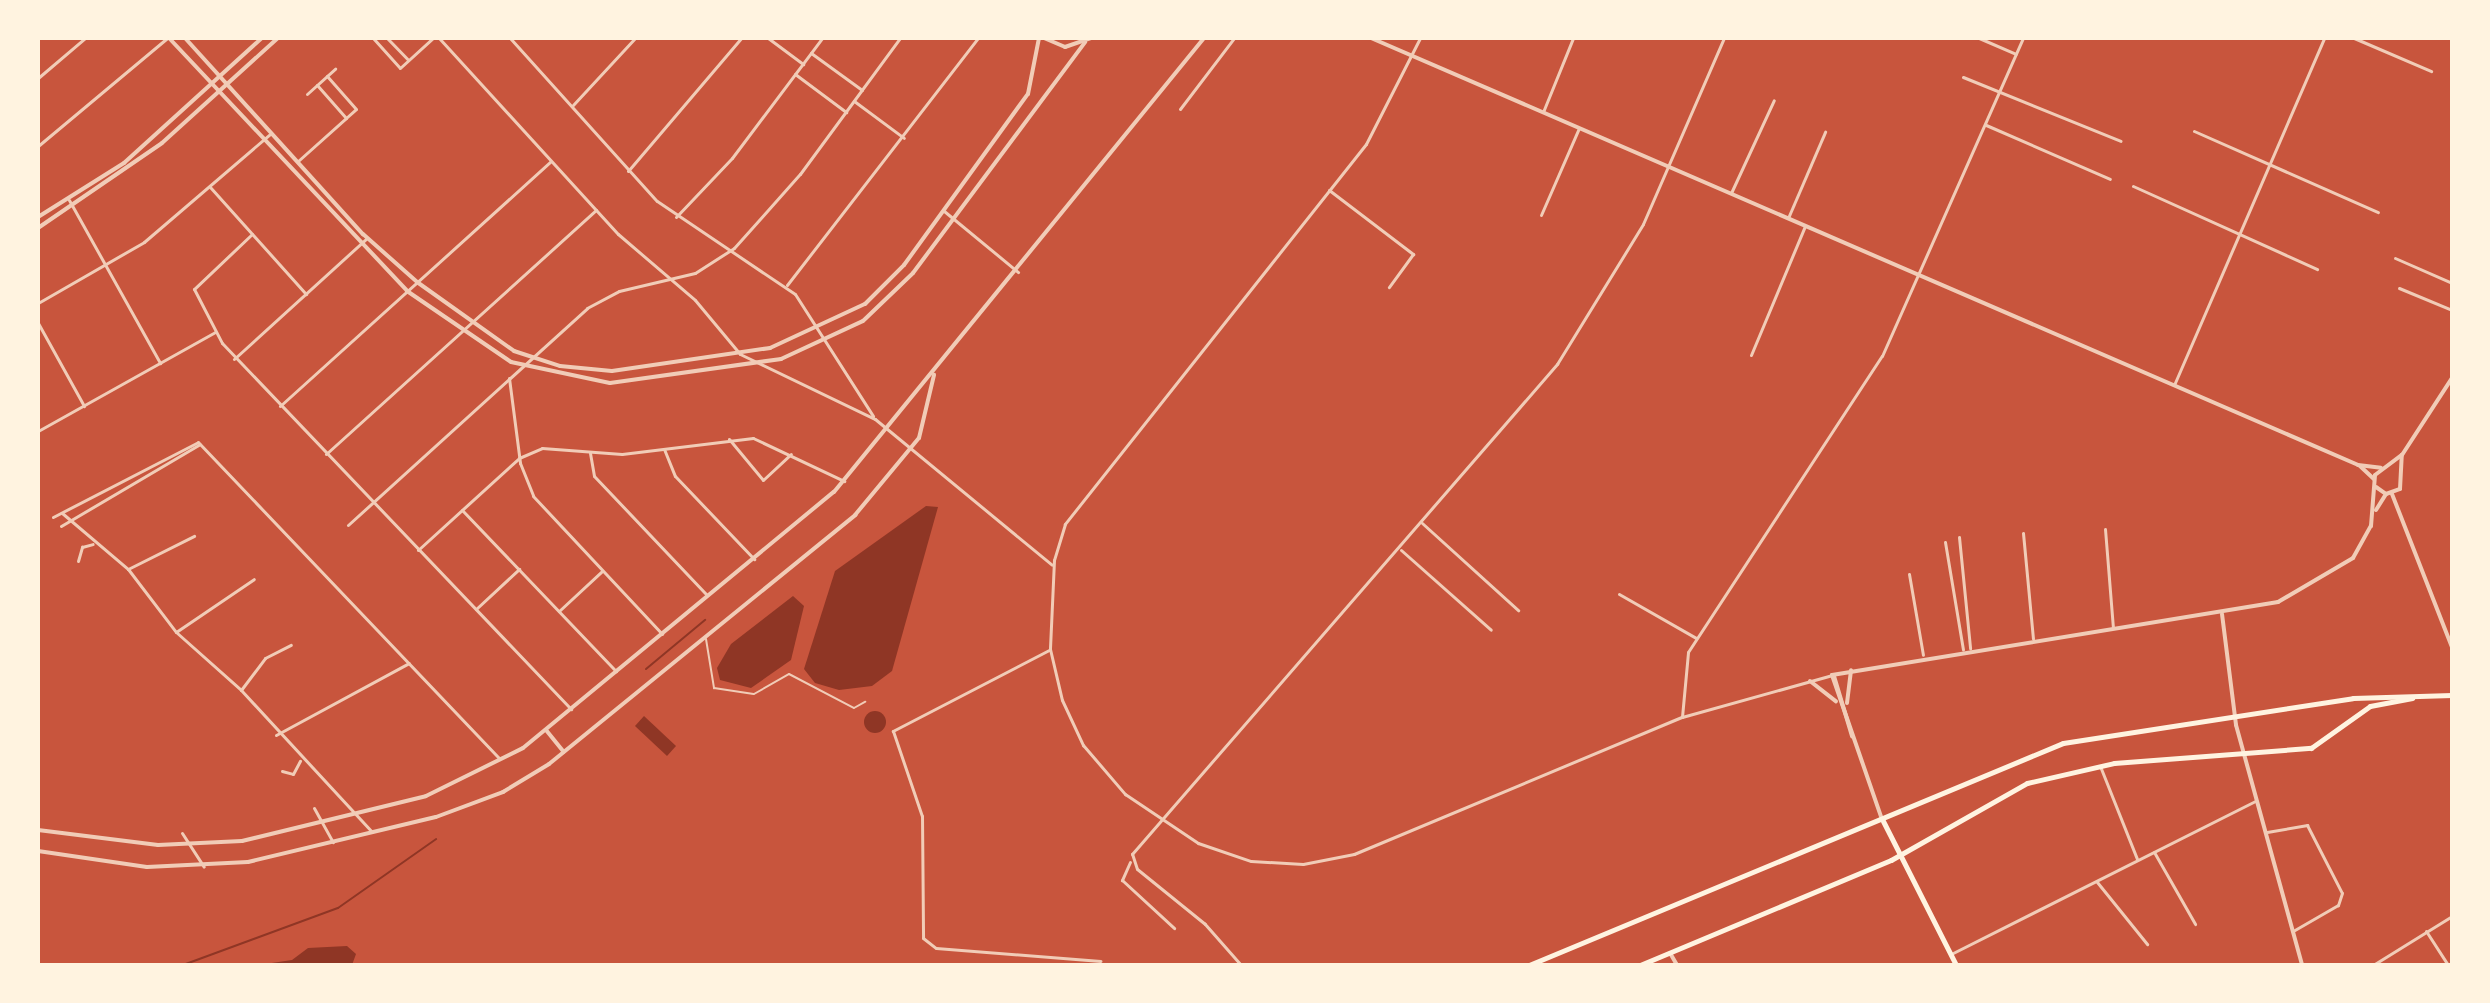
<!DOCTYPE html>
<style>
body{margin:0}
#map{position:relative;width:2490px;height:1003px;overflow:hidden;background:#c8553d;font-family:"Public Sans",sans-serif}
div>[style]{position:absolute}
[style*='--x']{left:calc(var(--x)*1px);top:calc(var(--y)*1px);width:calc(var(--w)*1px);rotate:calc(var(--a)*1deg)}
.water>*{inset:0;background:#8f3625}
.round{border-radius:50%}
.stream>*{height:2px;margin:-1px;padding:0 1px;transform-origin:1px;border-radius:1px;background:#8f3625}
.service>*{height:2px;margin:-1px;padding:0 1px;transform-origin:1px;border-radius:1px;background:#f1ccb7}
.minor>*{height:3px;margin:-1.5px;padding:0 1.5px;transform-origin:1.5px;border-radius:1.5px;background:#f1ccb7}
.tertiary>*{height:4px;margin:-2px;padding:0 2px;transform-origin:2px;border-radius:2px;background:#f1ccb7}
.secondary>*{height:5px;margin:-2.5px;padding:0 2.5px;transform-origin:2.5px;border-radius:2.5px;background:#fff3e0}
span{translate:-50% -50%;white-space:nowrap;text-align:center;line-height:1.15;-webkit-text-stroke:8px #fff3e0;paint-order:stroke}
.frame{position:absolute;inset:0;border:40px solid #fff3e0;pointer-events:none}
</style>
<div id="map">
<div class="water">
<i style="clip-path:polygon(926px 506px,938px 507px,892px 671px,872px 686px,839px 690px,815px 683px,804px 669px,835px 571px)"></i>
<i style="clip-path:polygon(793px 596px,804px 606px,791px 660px,751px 688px,720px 680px,717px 668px,731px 644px)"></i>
<i class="round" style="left:864px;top:711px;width:22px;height:22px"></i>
<i style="clip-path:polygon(644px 716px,676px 746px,667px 756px,635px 726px)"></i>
<i style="clip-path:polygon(347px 946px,356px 954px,352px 965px,258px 965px,292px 960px,308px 948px)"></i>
</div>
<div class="stream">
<i style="--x:646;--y:669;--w:77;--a:-39.7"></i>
<i style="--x:183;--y:965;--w:165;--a:-20.2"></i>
<i style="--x:338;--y:908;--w:120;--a:-35.1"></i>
</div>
<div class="service">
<i style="--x:706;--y:639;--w:50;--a:80.7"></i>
<i style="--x:714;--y:688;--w:40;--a:8.5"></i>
<i style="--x:754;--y:694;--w:40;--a:-29.7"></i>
<i style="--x:789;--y:674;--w:73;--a:27.6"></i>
<i style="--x:854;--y:708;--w:13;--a:-29"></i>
</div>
<div class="minor">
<i style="--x:373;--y:38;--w:40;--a:48"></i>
<i style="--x:400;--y:68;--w:45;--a:-42.3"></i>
<i style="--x:387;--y:38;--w:30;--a:46"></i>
<i style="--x:439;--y:38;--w:265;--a:47.6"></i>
<i style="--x:618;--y:234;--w:101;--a:40.6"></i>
<i style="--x:695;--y:300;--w:70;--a:50.2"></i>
<i style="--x:740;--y:354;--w:150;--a:25.7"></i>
<i style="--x:875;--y:419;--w:229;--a:39.5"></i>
<i style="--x:510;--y:38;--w:219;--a:48"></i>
<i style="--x:657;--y:201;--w:166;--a:34"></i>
<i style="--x:795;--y:294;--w:145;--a:57.4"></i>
<i style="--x:768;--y:38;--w:44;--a:36.6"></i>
<i style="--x:1420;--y:38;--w:119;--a:117"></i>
<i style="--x:1366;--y:144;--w:485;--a:128.4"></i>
<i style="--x:1065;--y:524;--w:38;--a:107"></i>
<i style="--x:1054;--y:560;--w:89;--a:92.6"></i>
<i style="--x:1050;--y:649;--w:52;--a:76.8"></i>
<i style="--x:1062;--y:700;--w:50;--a:65"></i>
<i style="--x:1083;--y:745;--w:65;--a:49.4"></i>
<i style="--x:1125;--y:794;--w:88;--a:33.9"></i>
<i style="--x:1198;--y:843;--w:56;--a:18.8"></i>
<i style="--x:1251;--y:861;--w:52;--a:3.3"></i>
<i style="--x:1303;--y:864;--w:52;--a:-11.1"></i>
<i style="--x:1354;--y:854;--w:355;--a:-22.7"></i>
<i style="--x:1682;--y:717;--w:156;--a:-15.6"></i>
<i style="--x:1979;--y:38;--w:40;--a:23.4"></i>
<i style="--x:2354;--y:38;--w:84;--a:23.2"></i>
<i style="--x:811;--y:53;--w:63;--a:36"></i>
<i style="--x:795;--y:74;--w:64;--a:36.7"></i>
<i style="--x:1963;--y:77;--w:170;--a:22.1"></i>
<i style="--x:38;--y:78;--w:62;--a:-40.4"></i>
<i style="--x:317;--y:85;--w:44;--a:48.7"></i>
<i style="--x:346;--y:118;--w:13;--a:-42"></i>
<i style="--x:356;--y:109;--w:44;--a:-131.3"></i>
<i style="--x:307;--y:94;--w:38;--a:-42"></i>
<i style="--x:854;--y:101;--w:62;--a:36.5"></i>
<i style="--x:573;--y:105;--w:91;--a:-47.2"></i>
<i style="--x:1180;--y:109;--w:89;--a:-52.7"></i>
<i style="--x:1543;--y:112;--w:80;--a:-67.9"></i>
<i style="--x:1986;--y:125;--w:135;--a:23.5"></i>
<i style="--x:2194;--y:131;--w:201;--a:23.8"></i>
<i style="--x:38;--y:146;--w:168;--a:-39.9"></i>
<i style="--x:298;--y:161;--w:64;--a:-41.9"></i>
<i style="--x:628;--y:171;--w:175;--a:-49.6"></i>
<i style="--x:2133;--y:186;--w:202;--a:24.3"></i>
<i style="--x:210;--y:187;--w:144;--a:48.1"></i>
<i style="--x:1329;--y:190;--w:106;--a:37.3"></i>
<i style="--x:1413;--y:254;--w:41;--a:126"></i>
<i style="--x:1731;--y:193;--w:102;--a:-65.2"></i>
<i style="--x:69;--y:200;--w:187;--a:60.8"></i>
<i style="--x:944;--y:211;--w:96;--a:39.5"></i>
<i style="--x:1541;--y:215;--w:95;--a:-66.4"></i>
<i style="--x:676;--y:217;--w:81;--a:-46.5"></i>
<i style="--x:732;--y:158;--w:150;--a:-53.1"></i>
<i style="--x:1788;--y:218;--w:94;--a:-66.7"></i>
<i style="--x:252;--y:234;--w:80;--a:136.5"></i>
<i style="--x:194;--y:289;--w:61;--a:62.6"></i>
<i style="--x:222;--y:343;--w:506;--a:46.36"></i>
<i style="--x:2395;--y:258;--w:62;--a:23.7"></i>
<i style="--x:787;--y:285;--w:312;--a:-52.3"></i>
<i style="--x:2399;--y:288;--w:57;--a:22.5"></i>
<i style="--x:38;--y:303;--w:122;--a:-29.9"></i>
<i style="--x:144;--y:242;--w:167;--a:-40.6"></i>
<i style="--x:38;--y:323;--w:95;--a:61"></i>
<i style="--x:1751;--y:355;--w:140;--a:-67.3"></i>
<i style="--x:234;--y:359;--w:180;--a:-42.3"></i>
<i style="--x:509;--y:378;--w:86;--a:82.6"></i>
<i style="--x:520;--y:463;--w:35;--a:68"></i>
<i style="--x:533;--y:496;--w:189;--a:46.9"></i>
<i style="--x:2174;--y:385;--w:378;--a:-66.6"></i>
<i style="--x:280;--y:406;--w:364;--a:-42.1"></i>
<i style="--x:38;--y:431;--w:203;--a:-29.2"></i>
<i style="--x:729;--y:439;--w:53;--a:50.3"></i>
<i style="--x:763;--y:480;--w:38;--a:-43"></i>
<i style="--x:664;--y:449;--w:29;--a:68"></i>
<i style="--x:675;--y:476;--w:115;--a:46.4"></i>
<i style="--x:590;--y:453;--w:23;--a:80"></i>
<i style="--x:594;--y:476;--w:164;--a:46.5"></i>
<i style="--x:326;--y:454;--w:364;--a:-42.1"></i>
<i style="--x:462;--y:510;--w:223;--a:46.3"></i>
<i style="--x:62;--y:513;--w:87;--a:40.3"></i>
<i style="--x:128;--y:569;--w:79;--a:52.7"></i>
<i style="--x:176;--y:632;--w:87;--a:41.7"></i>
<i style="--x:241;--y:690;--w:193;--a:47.3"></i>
<i style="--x:53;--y:517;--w:163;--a:-27.3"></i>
<i style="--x:198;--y:442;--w:436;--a:46.4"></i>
<i style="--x:1422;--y:523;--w:130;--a:42.2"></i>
<i style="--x:348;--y:525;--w:323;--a:-42.2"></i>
<i style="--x:587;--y:308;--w:36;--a:-28"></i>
<i style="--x:619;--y:291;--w:78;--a:-13.3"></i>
<i style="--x:695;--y:273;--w:46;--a:-32.7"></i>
<i style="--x:734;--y:248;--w:99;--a:-48.3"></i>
<i style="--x:800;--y:174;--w:169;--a:-53.7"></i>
<i style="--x:61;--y:526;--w:161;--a:-30.5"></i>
<i style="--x:2105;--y:529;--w:99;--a:85.4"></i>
<i style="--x:2023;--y:533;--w:106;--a:84.6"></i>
<i style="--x:1959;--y:537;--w:112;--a:84.3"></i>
<i style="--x:1945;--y:542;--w:109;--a:80.5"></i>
<i style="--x:418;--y:550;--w:137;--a:-42.3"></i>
<i style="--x:519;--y:458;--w:25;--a:-23"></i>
<i style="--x:542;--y:448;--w:80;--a:4.3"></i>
<i style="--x:622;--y:454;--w:132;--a:-7"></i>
<i style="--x:753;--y:438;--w:101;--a:25.3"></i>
<i style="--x:1401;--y:550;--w:120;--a:41.6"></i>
<i style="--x:78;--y:561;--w:15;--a:-74"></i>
<i style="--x:82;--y:547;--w:11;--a:-15"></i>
<i style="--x:128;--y:569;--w:74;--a:-26.6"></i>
<i style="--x:1909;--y:574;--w:82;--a:80.2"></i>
<i style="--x:1619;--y:594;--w:89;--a:29.7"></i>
<i style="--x:476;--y:609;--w:59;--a:-42.9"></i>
<i style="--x:559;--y:611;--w:59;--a:-42.9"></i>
<i style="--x:176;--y:632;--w:94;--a:-34.2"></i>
<i style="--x:1049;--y:650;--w:176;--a:152.6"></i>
<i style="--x:893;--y:731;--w:90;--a:71.2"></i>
<i style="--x:922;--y:816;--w:122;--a:89.5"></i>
<i style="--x:923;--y:938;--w:16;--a:38"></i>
<i style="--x:936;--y:948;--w:165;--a:4.5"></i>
<i style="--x:241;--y:690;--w:40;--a:-53"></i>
<i style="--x:265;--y:658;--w:29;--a:-27"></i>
<i style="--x:1682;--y:717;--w:65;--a:-84.7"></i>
<i style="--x:1688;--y:652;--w:354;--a:-56.8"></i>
<i style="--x:1882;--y:356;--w:348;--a:-66.1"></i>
<i style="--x:276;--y:735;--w:151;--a:-28.4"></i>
<i style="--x:2100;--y:766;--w:100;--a:68.3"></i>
<i style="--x:282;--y:771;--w:11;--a:15"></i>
<i style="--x:293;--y:774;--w:15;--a:-62"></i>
<i style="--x:314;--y:808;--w:39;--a:61"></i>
<i style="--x:2267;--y:832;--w:41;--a:-9.9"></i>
<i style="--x:2307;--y:825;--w:76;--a:62.8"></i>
<i style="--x:2342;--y:893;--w:13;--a:108"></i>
<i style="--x:2338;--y:905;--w:52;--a:150"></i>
<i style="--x:182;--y:833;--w:40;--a:57.1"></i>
<i style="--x:2154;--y:852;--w:83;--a:60.3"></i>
<i style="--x:1130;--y:862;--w:20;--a:114"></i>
<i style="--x:1122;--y:880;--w:71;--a:42.7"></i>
<i style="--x:2097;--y:882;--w:80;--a:51.1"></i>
<i style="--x:2426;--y:931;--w:40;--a:57.1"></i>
<i style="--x:1951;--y:954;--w:340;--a:-26.7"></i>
<i style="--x:1241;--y:965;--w:55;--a:-131.3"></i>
<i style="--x:1205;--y:924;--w:87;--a:-141"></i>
<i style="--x:1137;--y:869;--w:16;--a:-108"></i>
<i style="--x:1132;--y:854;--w:649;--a:-49.06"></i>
<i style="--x:1557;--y:364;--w:164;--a:-58.4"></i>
<i style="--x:1643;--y:224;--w:203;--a:-66.5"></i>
<i style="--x:2373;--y:965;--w:93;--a:-31.8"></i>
</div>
<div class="tertiary">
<i style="--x:169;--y:38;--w:347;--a:46.7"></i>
<i style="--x:407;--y:291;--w:126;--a:34.3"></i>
<i style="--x:511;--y:362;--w:101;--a:12"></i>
<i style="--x:610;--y:383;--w:173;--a:-8"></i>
<i style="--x:781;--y:359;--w:90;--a:-24.9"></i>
<i style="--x:863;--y:321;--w:69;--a:-43.8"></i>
<i style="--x:913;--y:273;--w:288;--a:-53.3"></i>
<i style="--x:185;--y:38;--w:265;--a:47.8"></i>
<i style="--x:363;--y:234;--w:72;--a:41.6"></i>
<i style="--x:417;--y:282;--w:119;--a:35.4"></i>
<i style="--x:514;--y:351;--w:48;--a:18.1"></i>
<i style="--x:560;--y:366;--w:52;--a:5.5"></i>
<i style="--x:612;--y:371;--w:160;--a:-8.3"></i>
<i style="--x:770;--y:348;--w:105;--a:-24.9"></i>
<i style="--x:865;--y:304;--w:55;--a:-45"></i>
<i style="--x:904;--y:265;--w:211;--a:-54.1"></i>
<i style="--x:1028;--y:94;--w:57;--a:-78.9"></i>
<i style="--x:1044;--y:38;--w:23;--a:23"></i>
<i style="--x:1065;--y:47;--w:28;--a:-19"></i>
<i style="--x:1371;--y:38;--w:1075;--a:23.39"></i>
<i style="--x:2358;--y:465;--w:23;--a:7"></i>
<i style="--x:38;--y:217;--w:102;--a:-32.1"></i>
<i style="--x:124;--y:163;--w:186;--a:-42.2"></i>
<i style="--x:38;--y:228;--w:150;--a:-34.4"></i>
<i style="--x:162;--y:143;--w:156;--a:-42.2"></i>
<i style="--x:2360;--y:466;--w:19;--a:43"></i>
<i style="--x:2376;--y:487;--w:12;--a:35"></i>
<i style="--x:2386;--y:494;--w:15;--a:-20"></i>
<i style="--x:2400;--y:489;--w:34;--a:-87"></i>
<i style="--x:2402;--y:455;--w:92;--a:-57"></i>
<i style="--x:2392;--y:494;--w:164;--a:68.6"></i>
<i style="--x:2376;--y:510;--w:19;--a:-58"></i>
<i style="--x:2222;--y:614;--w:112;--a:82.8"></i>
<i style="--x:2236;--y:725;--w:249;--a:74.6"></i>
<i style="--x:1832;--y:675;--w:452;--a:-9.3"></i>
<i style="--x:2278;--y:602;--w:87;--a:-30.4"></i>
<i style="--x:2353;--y:558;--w:37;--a:-61"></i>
<i style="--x:2371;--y:526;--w:51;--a:-85.5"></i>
<i style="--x:2375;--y:475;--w:34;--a:-37"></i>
<i style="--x:1832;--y:675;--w:152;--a:70.9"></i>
<i style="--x:1834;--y:676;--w:63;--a:73.3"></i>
<i style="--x:1810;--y:681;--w:33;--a:38"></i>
<i style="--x:1847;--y:703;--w:33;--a:-83"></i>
<i style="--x:546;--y:730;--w:28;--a:51"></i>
<i style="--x:38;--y:830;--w:121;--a:7.1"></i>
<i style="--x:158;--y:845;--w:84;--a:-2.7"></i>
<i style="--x:242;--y:841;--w:189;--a:-13.7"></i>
<i style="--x:426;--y:796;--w:108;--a:-26.3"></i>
<i style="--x:523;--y:748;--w:403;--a:-39.5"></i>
<i style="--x:834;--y:492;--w:586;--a:-50.82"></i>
<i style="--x:38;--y:851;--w:110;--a:8.4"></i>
<i style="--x:147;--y:867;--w:101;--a:-2.8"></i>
<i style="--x:248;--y:862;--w:193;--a:-13.5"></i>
<i style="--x:436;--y:817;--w:72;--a:-20.5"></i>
<i style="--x:503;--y:792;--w:54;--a:-31.3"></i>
<i style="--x:549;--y:764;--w:395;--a:-39.1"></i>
<i style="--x:855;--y:515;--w:100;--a:-50.3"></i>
<i style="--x:919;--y:438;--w:65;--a:-76.6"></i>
<i style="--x:1670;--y:953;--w:14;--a:60"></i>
</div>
<div class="secondary">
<i style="--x:1883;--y:821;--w:161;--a:63.1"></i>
<i style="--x:1529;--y:965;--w:578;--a:-22.57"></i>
<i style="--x:2063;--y:743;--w:293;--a:-8.8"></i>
<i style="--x:2353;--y:698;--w:99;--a:-1.7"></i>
<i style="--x:1640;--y:965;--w:272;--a:-22.7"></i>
<i style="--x:1891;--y:860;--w:156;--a:-29.5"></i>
<i style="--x:2027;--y:783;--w:89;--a:-12.9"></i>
<i style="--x:2114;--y:763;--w:198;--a:-4.4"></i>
<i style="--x:2311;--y:748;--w:72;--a:-35.4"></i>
<i style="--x:2370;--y:706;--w:43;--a:-10.8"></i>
</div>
<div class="frame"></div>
</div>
